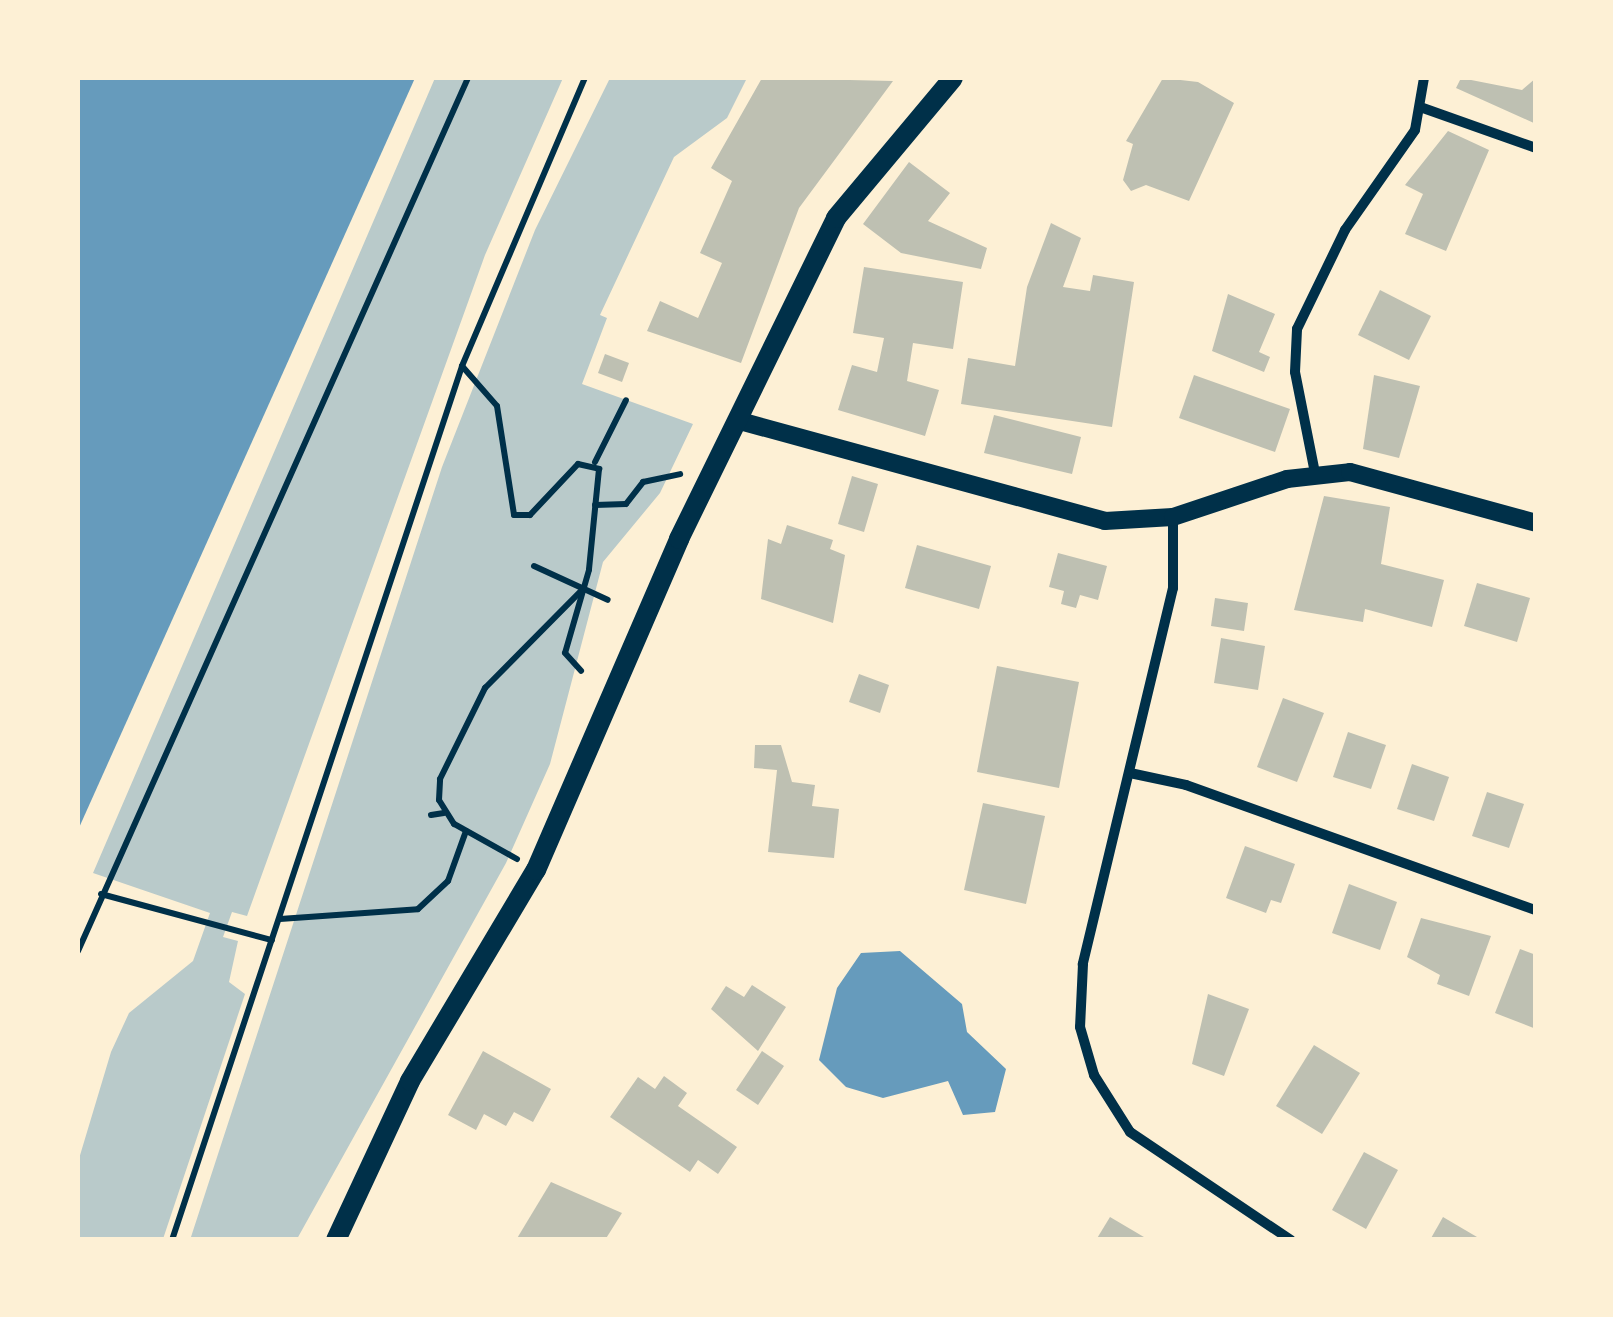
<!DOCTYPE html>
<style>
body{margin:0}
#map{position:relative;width:1613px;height:1317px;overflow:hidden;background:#fdf0d5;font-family:"Public Sans",sans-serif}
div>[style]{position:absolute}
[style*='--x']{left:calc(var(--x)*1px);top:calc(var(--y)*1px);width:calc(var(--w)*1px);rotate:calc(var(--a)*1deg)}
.green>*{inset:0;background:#b9caca}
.water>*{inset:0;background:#669bbc}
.building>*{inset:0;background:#bec0b2}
.path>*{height:6px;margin:-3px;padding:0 3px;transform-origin:3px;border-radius:3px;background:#003049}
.minor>*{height:10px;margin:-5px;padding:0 5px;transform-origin:5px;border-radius:5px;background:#003049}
.tertiary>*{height:18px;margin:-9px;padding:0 9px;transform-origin:9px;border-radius:9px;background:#003049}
.secondary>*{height:20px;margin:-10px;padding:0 10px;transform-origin:10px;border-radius:10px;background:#003049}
span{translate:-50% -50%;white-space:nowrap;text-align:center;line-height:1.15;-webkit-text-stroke:9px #fdf0d5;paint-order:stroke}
.frame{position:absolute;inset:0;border:80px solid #fdf0d5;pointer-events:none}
</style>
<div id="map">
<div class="green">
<i style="clip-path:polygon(435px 78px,563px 78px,485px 255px,247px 916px,232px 912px,223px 937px,238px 941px,229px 982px,245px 994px,163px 1239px,78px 1240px,78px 1162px,111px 1052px,129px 1013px,193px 961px,210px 913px,93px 873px)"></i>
<i style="clip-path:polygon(610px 78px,747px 78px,727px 118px,674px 157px,600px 315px,607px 318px,582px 384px,693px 424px,660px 493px,603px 562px,550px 764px,506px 863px,297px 1239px,190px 1240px,442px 467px,535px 230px)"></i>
</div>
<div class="water">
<i style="clip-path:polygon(78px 78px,415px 78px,78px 830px)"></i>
<i style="clip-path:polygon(900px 951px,962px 1004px,967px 1032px,1006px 1069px,995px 1112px,963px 1115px,948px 1081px,883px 1098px,846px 1087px,819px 1060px,837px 988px,861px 953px)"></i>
</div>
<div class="building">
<i style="clip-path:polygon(762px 78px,893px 81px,799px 208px,741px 363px,647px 331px,660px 301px,698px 318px,722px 263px,700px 253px,732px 181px,711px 168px)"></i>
<i style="clip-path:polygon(1163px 78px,1198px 82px,1234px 103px,1189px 201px,1146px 185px,1131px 191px,1123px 180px,1133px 144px,1126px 141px)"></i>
<i style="clip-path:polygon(1461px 78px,1522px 90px,1536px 78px,1536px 124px,1456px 88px)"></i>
<i style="clip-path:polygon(1448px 131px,1489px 150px,1446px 251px,1405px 234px,1423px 194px,1405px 185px)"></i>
<i style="clip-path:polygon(909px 162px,950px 193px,928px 221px,987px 248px,981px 269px,901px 253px,863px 224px)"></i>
<i style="clip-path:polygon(1051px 223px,1081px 238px,1063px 287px,1090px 291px,1093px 275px,1134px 282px,1112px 427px,961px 404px,968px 358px,1015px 366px,1027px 287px)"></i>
<i style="clip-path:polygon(864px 267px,963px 282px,953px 349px,913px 343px,907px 381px,939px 390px,925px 436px,838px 410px,852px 365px,877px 372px,884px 338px,853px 333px)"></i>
<i style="clip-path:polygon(1380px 290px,1431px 316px,1409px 360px,1358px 335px)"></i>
<i style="clip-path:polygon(1228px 294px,1275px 314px,1259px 352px,1270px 357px,1264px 372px,1212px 351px)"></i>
<i style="clip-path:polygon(605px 354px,629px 363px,622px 382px,598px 373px)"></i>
<i style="clip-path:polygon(1194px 375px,1290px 409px,1275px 452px,1179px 418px)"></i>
<i style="clip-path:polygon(1374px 375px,1420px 386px,1399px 458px,1363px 449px)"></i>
<i style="clip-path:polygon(994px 415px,1081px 437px,1072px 474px,984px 453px)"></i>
<i style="clip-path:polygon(852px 476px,878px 484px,864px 532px,838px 524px)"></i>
<i style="clip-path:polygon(1324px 496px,1390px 507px,1381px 564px,1444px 580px,1432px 627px,1365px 609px,1363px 622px,1294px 610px)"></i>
<i style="clip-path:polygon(787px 525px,833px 540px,830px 549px,845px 555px,833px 623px,761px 599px,768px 539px,781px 544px)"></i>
<i style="clip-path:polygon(917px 545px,991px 566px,979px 609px,905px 588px)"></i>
<i style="clip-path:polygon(1058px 553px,1107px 566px,1098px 600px,1080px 595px,1076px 608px,1061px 604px,1064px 591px,1049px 587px)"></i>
<i style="clip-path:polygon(1477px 583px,1530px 598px,1517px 642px,1464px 626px)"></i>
<i style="clip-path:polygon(1215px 598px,1248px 603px,1244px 631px,1211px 626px)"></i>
<i style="clip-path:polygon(1221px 638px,1265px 646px,1258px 690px,1214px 683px)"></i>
<i style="clip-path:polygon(997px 666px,1079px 682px,1059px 788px,977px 772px)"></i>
<i style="clip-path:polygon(859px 674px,889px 685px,880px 713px,849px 702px)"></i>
<i style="clip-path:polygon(1283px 698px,1324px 713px,1297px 782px,1257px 767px)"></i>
<i style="clip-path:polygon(1348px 732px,1386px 745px,1371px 789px,1333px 777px)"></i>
<i style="clip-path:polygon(755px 745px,781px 745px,792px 782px,815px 785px,812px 806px,839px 809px,834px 858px,768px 852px,777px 770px,754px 768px)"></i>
<i style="clip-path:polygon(1412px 764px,1449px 777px,1434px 821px,1397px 809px)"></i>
<i style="clip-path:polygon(1487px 792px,1524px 804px,1509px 848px,1472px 836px)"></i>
<i style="clip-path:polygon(983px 803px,1045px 816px,1026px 904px,964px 890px)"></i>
<i style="clip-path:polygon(1245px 846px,1295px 864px,1281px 903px,1271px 900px,1266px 913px,1226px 898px)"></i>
<i style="clip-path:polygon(1349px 884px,1397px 902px,1380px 950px,1332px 933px)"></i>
<i style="clip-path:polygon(1421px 918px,1491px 936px,1469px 996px,1437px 984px,1440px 975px,1407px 957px)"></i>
<i style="clip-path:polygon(1520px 949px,1536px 955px,1536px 1029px,1495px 1013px)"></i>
<i style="clip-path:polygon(752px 985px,786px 1007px,758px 1051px,711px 1009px,726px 986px,744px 997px)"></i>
<i style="clip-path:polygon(1208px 994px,1249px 1009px,1224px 1076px,1192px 1064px)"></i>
<i style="clip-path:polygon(1314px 1045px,1360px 1073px,1322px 1134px,1276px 1106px)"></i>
<i style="clip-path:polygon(483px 1051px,551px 1089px,533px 1122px,514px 1112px,506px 1126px,484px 1114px,476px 1130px,448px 1115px)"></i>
<i style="clip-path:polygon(762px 1051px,784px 1066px,758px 1105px,736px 1090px)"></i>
<i style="clip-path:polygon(664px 1076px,687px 1093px,678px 1106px,737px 1147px,718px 1174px,698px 1160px,690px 1172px,610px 1117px,638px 1077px,655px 1089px)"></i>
<i style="clip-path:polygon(1364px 1152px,1398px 1170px,1366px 1229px,1332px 1210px)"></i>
<i style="clip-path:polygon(551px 1182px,622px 1213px,605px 1240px,516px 1240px)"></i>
<i style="clip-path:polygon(1110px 1217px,1149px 1240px,1096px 1240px)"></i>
<i style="clip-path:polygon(1443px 1217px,1477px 1237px,1475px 1240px,1430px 1240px)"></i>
</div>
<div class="path">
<i style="--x:462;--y:366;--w:53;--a:48.8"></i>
<i style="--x:497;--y:406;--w:110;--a:81.1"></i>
<i style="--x:514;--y:515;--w:16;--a:0"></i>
<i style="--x:530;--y:515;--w:70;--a:-46.7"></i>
<i style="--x:578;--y:464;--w:22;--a:13"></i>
<i style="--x:599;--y:469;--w:101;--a:95.7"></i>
<i style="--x:589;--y:570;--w:86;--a:106.1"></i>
<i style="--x:565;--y:653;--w:24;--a:48"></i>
<i style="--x:595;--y:462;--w:69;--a:-63.4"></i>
<i style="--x:595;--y:505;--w:31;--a:-2"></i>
<i style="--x:626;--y:504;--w:28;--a:-52"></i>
<i style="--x:643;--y:482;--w:38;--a:-12"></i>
<i style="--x:534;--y:566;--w:81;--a:24.7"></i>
<i style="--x:431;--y:815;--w:13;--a:-9"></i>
<i style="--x:517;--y:859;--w:72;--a:-150.9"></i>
<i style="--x:454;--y:824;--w:28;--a:-122"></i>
<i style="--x:439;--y:800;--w:21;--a:-87"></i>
<i style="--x:440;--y:779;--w:102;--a:-63.7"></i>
<i style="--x:485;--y:688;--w:138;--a:-45.3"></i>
<i style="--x:101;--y:894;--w:177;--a:15.1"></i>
<i style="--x:280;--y:919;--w:138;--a:-4.1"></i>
<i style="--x:418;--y:909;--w:41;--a:-43"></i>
<i style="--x:448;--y:881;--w:53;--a:-70.2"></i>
<i style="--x:78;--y:951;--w:956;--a:-65.93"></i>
<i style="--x:172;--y:1240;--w:921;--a:-71.64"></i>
<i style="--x:462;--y:366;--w:313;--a:-66.9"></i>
</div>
<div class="minor">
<i style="--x:1423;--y:108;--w:120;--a:19.5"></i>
<i style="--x:1315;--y:473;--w:103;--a:-101.2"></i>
<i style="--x:1295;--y:372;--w:43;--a:-87.3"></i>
<i style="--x:1297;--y:329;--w:110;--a:-64.1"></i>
<i style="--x:1345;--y:230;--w:122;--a:-55"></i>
<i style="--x:1415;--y:130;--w:53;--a:-80.2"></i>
<i style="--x:1173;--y:517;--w:71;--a:90"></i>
<i style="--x:1173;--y:588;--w:387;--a:103.5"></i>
<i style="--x:1083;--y:964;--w:63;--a:92.7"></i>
<i style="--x:1080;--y:1027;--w:50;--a:73.7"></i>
<i style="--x:1094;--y:1075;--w:67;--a:57.7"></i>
<i style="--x:1130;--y:1132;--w:194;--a:33.9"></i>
<i style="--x:1130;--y:773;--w:57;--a:12.1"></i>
<i style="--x:1186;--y:785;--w:372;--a:19.7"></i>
</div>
<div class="tertiary">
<i style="--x:740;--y:421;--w:378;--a:15.3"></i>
<i style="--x:1105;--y:521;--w:68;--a:-3.4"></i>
<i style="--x:1173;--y:517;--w:120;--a:-18.4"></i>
<i style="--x:1287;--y:479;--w:63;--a:-6.3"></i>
<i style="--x:1350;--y:472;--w:193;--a:15.3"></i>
</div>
<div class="secondary">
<i style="--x:336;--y:1240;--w:175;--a:-65"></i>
<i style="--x:410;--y:1081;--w:246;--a:-59.2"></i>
<i style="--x:536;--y:870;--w:361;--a:-66.6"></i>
<i style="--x:679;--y:539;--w:357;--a:-63.9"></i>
<i style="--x:836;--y:218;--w:182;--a:-50.1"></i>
</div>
<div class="frame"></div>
</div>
